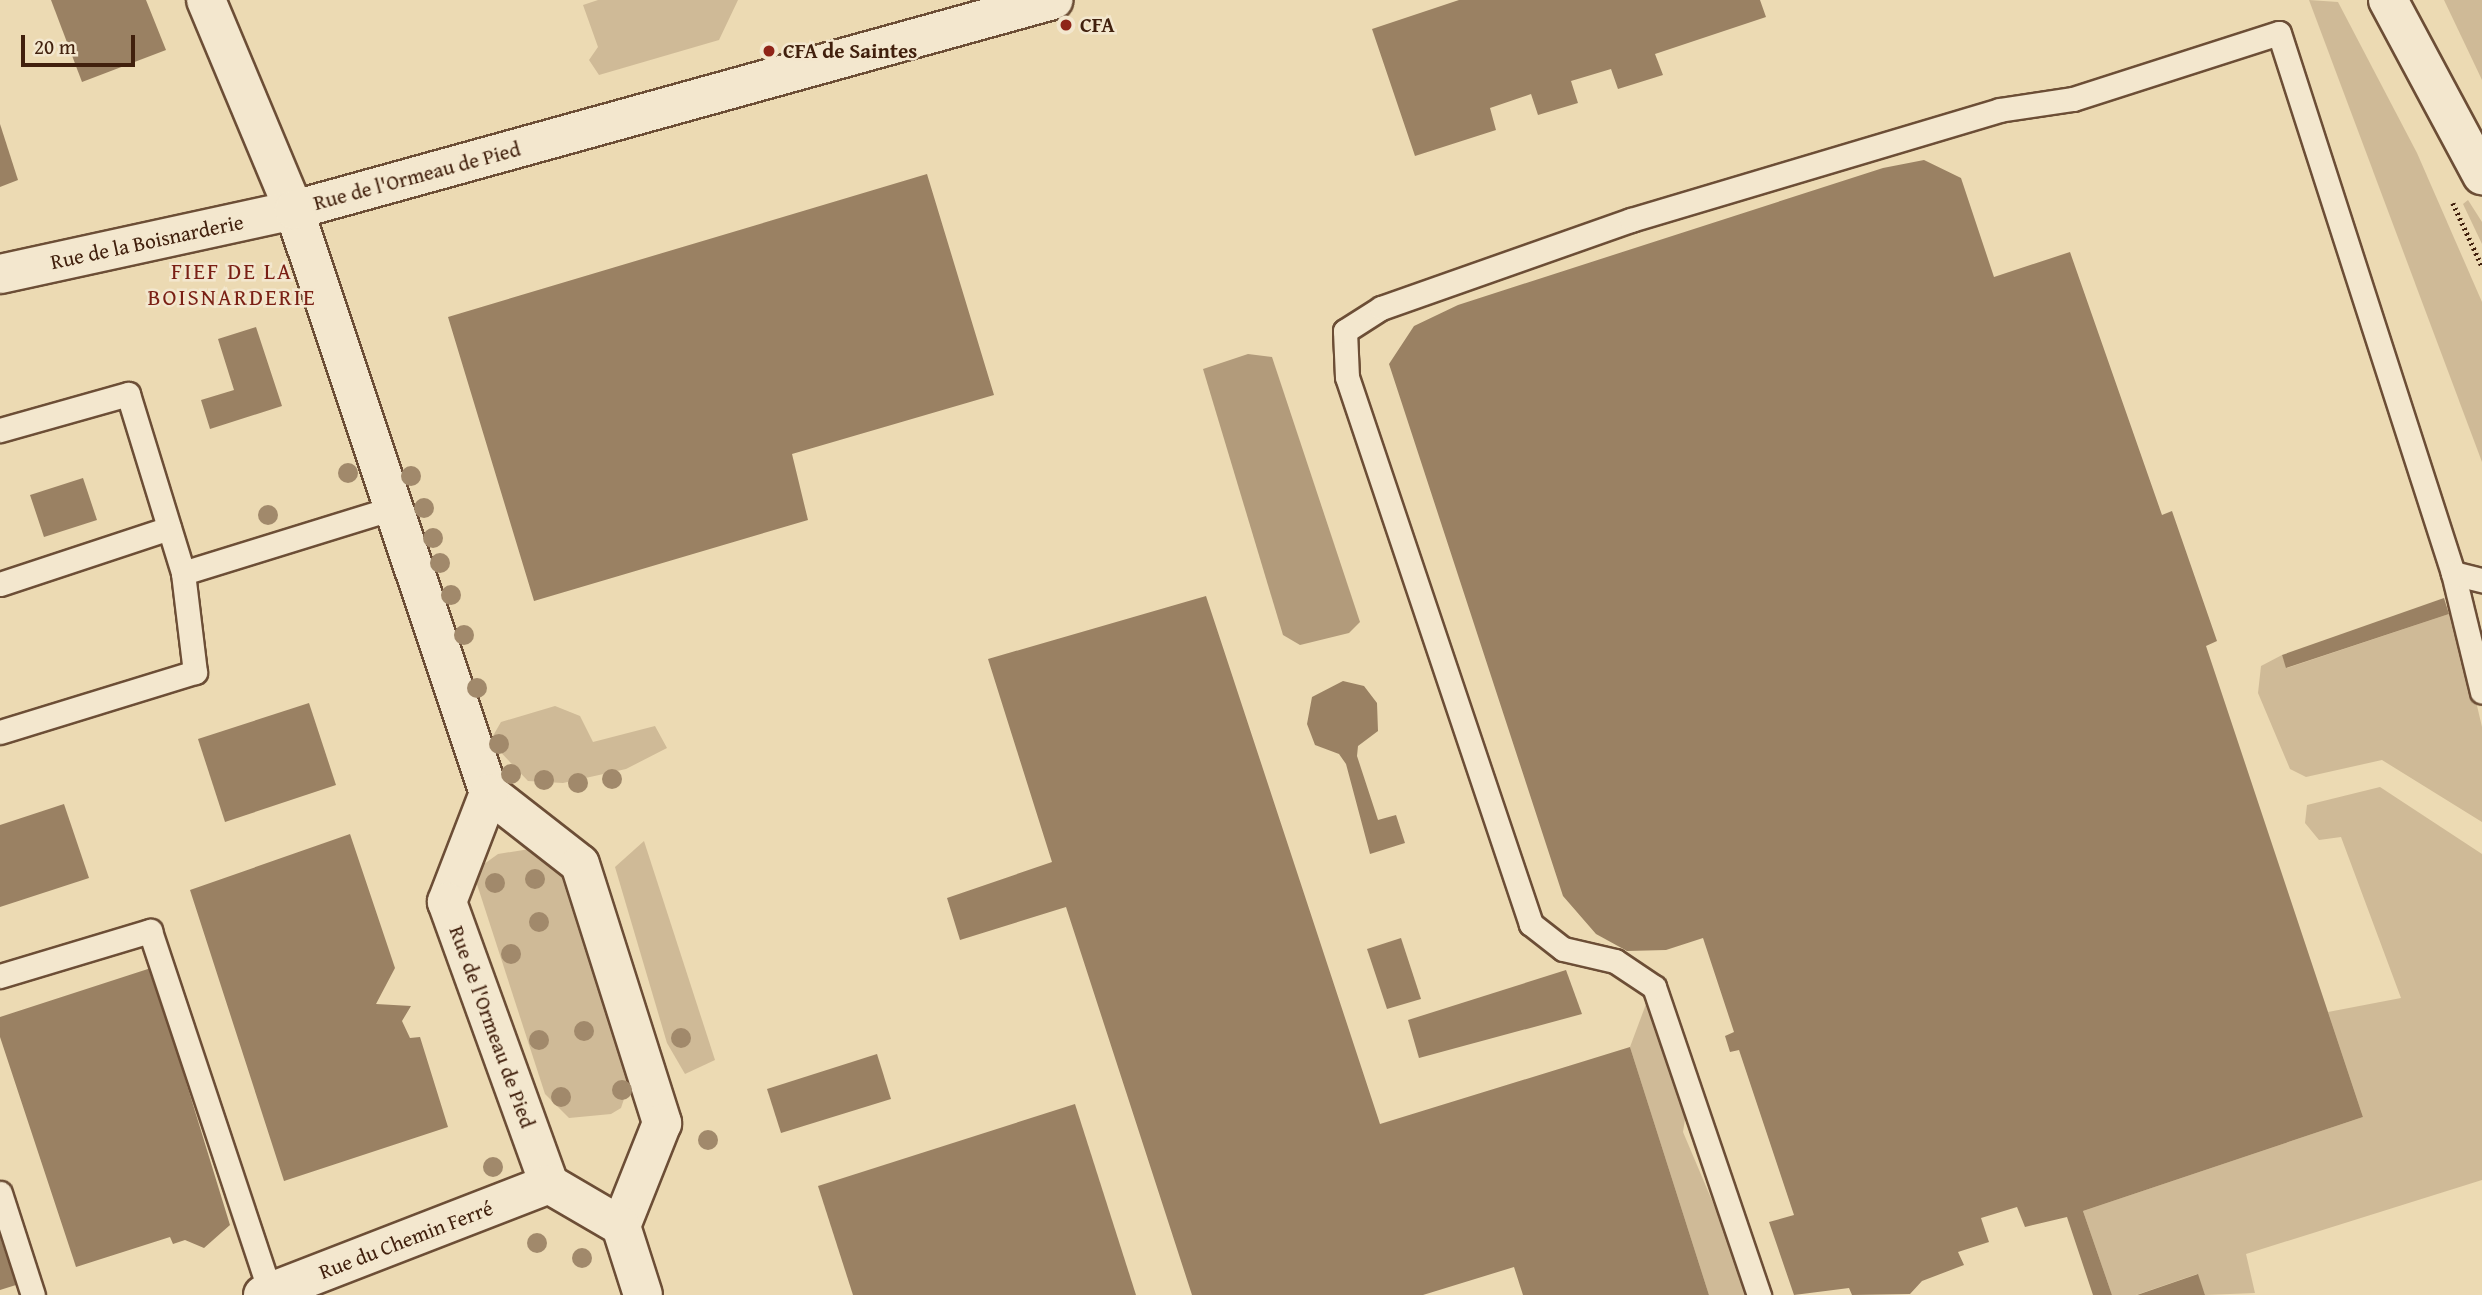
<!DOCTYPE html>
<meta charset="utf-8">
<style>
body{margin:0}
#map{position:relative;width:2482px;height:1295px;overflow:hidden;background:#ecdab3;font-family:"Gentium Book Plus",serif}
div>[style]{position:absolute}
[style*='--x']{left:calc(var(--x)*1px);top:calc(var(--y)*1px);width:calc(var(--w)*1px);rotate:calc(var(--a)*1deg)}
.green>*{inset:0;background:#cfba97}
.water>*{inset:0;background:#b29b7b}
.building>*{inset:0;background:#9a8163}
.path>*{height:4.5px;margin-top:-2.25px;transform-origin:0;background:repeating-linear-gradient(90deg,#41200d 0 2px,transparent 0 5.5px)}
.roads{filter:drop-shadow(2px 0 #6c4e36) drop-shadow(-2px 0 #6c4e36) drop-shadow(0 2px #6c4e36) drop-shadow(0 -2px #6c4e36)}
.lane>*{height:23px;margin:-11.5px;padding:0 11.5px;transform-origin:11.5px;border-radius:11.5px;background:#f3e7ce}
.street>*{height:38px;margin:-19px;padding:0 19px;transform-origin:19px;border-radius:19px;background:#f3e7ce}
.secondary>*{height:38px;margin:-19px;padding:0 19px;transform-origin:19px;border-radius:19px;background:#f3e7ce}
.trees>*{width:20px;height:20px;margin:-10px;border-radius:50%;background:#a1896b}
.dots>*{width:19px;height:19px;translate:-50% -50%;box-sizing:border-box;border:4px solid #f3e7ce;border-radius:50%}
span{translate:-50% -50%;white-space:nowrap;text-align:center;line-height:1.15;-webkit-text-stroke:5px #f3e7ce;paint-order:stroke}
.poi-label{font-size:21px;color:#41200d;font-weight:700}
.left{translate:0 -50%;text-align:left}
.street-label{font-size:21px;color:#41200d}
.neighbourhood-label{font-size:23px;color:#7a1f14;letter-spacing:2px}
.scale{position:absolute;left:21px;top:35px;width:114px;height:32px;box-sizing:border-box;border:4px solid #41200d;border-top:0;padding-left:9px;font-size:21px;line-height:24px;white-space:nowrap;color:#41200d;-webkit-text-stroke:5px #f3e7ce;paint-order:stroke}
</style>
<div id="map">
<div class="green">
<i style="clip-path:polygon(598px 0,738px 0,719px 40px,599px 75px,589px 60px,598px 47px,583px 5px)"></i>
<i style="clip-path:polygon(2309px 0,2338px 2px,2417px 153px,2482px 302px,2482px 462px)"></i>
<i style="clip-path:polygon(2444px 0,2482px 0,2482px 80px)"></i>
<i style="clip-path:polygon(2468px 200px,2482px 222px,2482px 244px,2463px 204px)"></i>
<i style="clip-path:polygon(2449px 614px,2456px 616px,2482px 727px,2482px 822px,2382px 760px,2306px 777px,2290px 769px,2258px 693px,2261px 666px,2282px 655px,2287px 668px)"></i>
<i style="clip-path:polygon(555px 706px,580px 716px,593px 742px,655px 726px,667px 748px,626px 769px,563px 783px,528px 781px,490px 741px,501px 722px)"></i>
<i style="clip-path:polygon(2380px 787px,2482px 854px,2482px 1180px,2246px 1254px,2255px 1293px,2205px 1295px,2197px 1274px,2136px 1295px,2112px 1295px,2083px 1211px,2363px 1117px,2328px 1012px,2401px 998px,2341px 837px,2319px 840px,2305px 823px,2307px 805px)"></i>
<i style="clip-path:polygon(644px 841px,715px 1060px,685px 1074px,667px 1043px,615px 867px)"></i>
<i style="clip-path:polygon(536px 848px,559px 869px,630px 1081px,621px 1108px,611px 1114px,569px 1118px,545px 1094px,473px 872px,498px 854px)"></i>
<i style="clip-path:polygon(1649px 996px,1687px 1107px,1683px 1132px,1752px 1295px,1709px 1295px,1630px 1047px)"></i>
</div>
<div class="water">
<i style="clip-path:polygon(1248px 354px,1272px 357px,1360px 622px,1349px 633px,1300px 645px,1283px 635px,1203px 369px)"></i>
</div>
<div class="building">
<i style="clip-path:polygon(51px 0,146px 0,166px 50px,82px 82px)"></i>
<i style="clip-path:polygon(1459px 0,1760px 0,1766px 17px,1655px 54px,1663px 75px,1618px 89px,1611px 69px,1571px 81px,1578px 103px,1538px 115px,1531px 94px,1490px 108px,1496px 130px,1415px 156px,1372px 29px)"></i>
<i style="clip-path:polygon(0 124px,18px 180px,0 187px)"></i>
<i style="clip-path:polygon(1924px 160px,1961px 178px,1994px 277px,2070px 252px,2162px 515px,2172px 511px,2217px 641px,2206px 646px,2363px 1117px,2083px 1211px,2112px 1295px,2093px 1295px,2067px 1217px,2025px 1227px,2017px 1207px,1981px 1218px,1989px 1242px,1958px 1252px,1964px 1265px,1922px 1281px,1910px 1294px,1852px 1295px,1849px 1288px,1794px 1295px,1769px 1222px,1794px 1215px,1739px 1050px,1730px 1052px,1725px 1036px,1734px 1032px,1703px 938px,1666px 950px,1627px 951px,1596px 934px,1563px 896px,1389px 364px,1414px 326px,1458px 305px,1883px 168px)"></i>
<i style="clip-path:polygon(927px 174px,994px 395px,792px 454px,808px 520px,534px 601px,448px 317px)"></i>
<i style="clip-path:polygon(256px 327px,282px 406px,210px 429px,201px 400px,234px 390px,218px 339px)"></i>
<i style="clip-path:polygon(83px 478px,97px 520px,44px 537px,30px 495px)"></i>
<i style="clip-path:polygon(1206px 596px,1380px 1124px,1630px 1047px,1709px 1295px,1523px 1295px,1514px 1267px,1423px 1295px,1192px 1295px,1066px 907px,960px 940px,947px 898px,1052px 862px,988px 659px)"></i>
<i style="clip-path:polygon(2444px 598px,2449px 614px,2286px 668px,2282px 655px)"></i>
<i style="clip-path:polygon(1343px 681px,1364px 686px,1377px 703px,1378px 731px,1358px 746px,1357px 756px,1378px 820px,1396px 815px,1405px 843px,1370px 854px,1346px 764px,1339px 754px,1315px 745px,1307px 724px,1312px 697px)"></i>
<i style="clip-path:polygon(309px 703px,336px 785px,225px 822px,198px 739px)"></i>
<i style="clip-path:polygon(64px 804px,89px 878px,0 907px,0 825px)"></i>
<i style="clip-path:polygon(350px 834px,395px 968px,376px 1004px,411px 1006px,402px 1021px,410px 1038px,420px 1037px,448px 1127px,284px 1181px,190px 890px)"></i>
<i style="clip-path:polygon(1401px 938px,1421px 999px,1387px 1009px,1367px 949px)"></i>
<i style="clip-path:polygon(151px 968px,230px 1225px,204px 1248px,185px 1240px,173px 1244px,170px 1237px,76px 1267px,0 1037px,0 1017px)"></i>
<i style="clip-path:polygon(1566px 970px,1582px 1014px,1419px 1058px,1408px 1020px)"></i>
<i style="clip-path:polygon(877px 1054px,891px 1099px,781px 1133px,767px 1089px)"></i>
<i style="clip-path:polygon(1075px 1104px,1136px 1295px,853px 1295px,818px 1186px)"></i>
<i style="clip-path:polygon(0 1237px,16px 1285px,0 1290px)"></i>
<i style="clip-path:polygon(2198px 1274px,2205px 1295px,2137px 1295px)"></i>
</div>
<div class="path">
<i style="--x:2453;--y:203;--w:69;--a:65.3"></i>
</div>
<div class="roads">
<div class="lane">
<i style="--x:0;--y:430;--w:133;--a:-15.7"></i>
<i style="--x:128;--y:394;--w:187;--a:72.9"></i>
<i style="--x:183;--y:573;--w:100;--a:83.1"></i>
<i style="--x:195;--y:672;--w:204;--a:162.9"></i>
<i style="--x:183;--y:573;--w:220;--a:-17.2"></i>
<i style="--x:2453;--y:573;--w:122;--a:76.3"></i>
<i style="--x:0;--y:584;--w:178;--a:-18.3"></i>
<i style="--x:0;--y:976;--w:157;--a:-16.7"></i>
<i style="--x:150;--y:931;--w:380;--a:71.6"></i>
<i style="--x:0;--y:1193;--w:107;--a:72.1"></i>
<i style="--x:1759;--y:1295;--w:325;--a:-108.8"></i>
<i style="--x:1654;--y:987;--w:47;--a:-146.3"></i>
<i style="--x:1615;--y:961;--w:53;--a:-167"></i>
<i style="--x:1563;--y:949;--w:41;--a:-142"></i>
<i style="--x:1531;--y:924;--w:577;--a:-108.59"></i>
<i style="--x:1347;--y:377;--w:46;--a:-92.5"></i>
<i style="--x:1345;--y:331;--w:43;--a:-32.6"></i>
<i style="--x:1381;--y:308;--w:265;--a:-19.4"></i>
<i style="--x:1631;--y:220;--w:384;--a:-16.6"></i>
<i style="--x:1999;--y:110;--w:75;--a:-8.5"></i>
<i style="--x:2073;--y:99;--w:216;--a:-17.8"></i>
<i style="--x:2279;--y:33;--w:567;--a:72.14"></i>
<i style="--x:2453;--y:573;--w:30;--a:14"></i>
</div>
<div class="street">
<i style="--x:206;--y:0;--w:228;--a:67.3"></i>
<i style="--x:294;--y:210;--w:615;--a:71.51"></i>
<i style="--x:489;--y:793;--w:115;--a:38"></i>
<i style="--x:580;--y:864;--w:272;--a:72.4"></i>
<i style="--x:662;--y:1123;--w:111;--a:111.7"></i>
<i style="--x:621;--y:1226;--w:72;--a:72.3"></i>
<i style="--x:0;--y:274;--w:301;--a:-12.3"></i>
<i style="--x:294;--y:210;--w:788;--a:-15.47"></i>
<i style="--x:489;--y:793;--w:117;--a:111.1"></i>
<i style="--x:447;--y:902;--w:300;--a:70.1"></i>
<i style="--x:549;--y:1184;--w:83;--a:30.3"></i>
<i style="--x:263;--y:1295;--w:307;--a:-21.2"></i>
</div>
<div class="secondary">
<i style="--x:2388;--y:0;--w:199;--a:61.8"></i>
</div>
</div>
<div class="trees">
<i style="left:348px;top:473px"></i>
<i style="left:411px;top:476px"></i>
<i style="left:424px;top:508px"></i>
<i style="left:268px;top:515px"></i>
<i style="left:433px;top:538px"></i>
<i style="left:440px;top:563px"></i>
<i style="left:451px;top:595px"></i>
<i style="left:464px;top:635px"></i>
<i style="left:477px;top:688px"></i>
<i style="left:499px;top:744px"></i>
<i style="left:511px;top:774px"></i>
<i style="left:612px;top:779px"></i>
<i style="left:544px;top:780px"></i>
<i style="left:578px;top:783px"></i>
<i style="left:535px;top:879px"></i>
<i style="left:495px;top:883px"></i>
<i style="left:539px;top:922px"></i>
<i style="left:511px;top:954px"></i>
<i style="left:584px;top:1031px"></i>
<i style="left:681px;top:1038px"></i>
<i style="left:539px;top:1040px"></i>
<i style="left:622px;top:1090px"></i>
<i style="left:561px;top:1097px"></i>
<i style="left:708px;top:1140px"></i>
<i style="left:493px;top:1167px"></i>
<i style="left:537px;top:1243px"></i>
<i style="left:582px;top:1258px"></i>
</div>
<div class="dots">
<i style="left:1066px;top:25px;background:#8f2418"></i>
<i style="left:769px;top:51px;background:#8f2418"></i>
</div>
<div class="poi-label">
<span class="left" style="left:1080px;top:25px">CFA</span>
<span class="left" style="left:783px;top:51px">CFA de Saintes</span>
</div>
<div class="street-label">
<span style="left:417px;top:176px;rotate:-15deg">Rue de l'Ormeau de Pied</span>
<span style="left:147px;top:242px;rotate:-12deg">Rue de la Boisnarderie</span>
<span style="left:492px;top:1027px;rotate:70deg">Rue de l'Ormeau de Pied</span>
<span style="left:406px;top:1240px;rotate:-21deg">Rue du Chemin Ferré</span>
</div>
<div class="neighbourhood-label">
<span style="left:232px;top:284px">FIEF DE LA<br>BOISNARDERIE</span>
</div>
<div class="scale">20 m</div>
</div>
